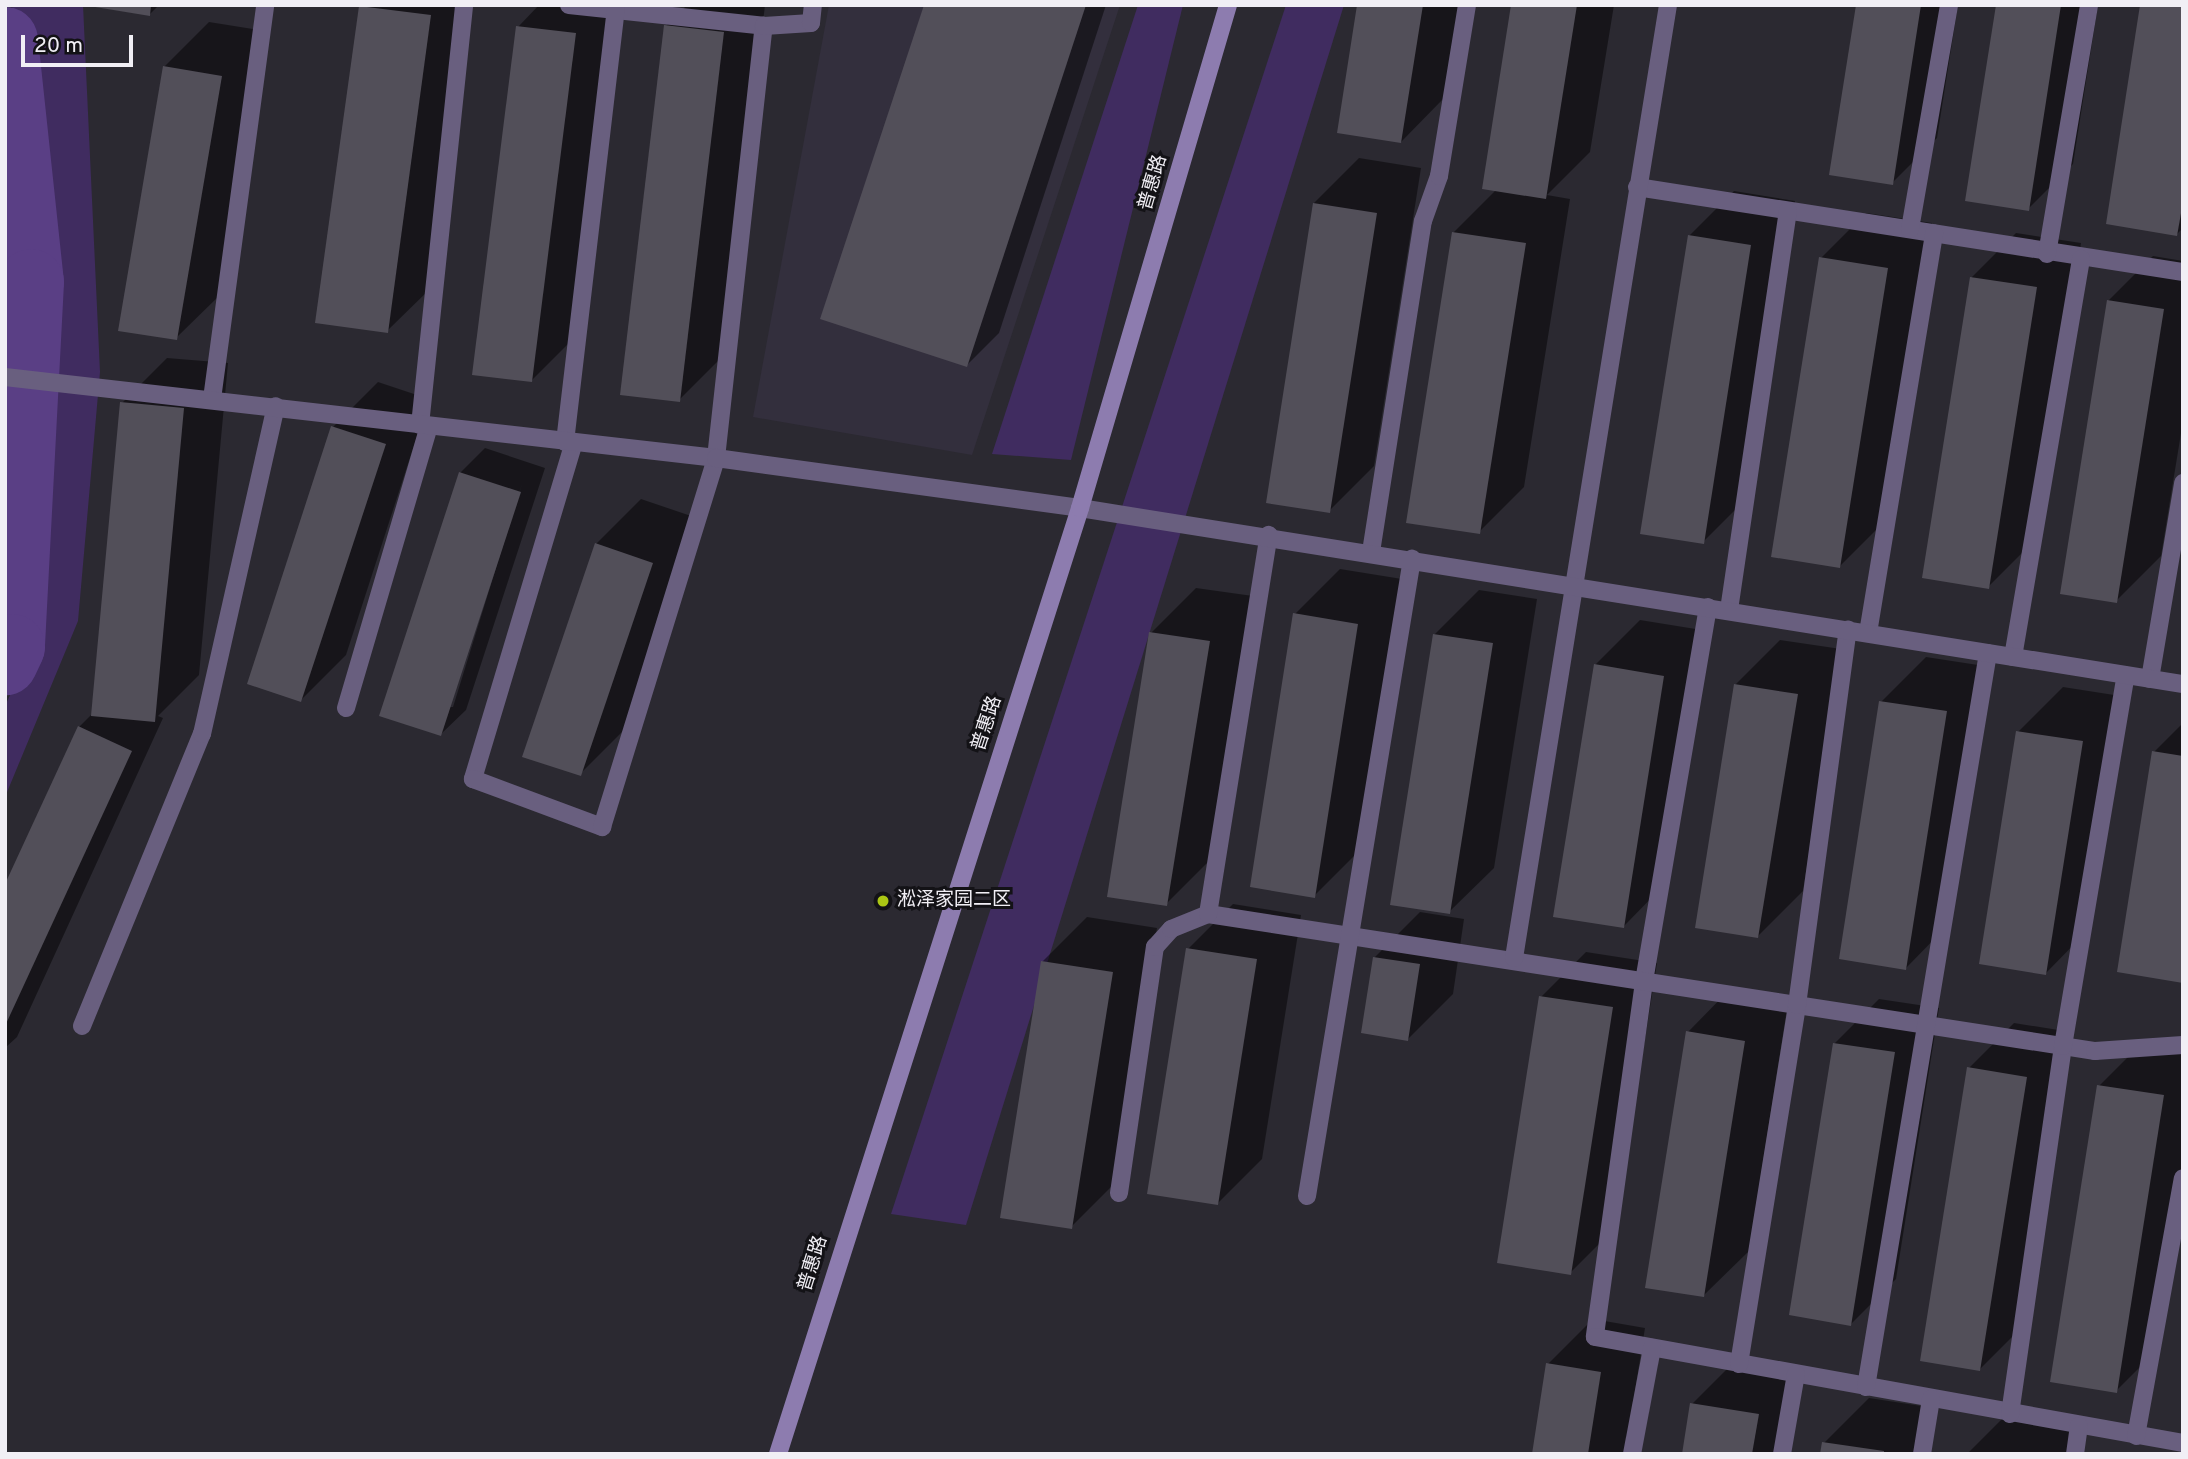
<!DOCTYPE html>
<meta charset="utf-8">
<style>
body{margin:0}
#map{position:relative;width:2188px;height:1459px;overflow:hidden;background:#2b2931;font-family:Overpass,"Noto Sans SC",sans-serif}
div>[style]{position:absolute}
[style*='--x']{left:calc(var(--x)*1px);top:calc(var(--y)*1px);width:calc(var(--w)*1px);rotate:calc(var(--a)*1deg)}
.built>*{inset:0;background:#332f3d}
.green>*{inset:0;background:#402c60}
.shadow>*{inset:0;background:#0007}
.river>*{height:66px;margin:-33px;padding:0 33px;transform-origin:33px;border-radius:33px;background:#5a3f85}
.building>*{inset:0;background:#524f59}
.lane>*{height:18px;margin:-9px;padding:0 9px;transform-origin:9px;border-radius:9px;background:#695f7f}
.street>*{height:18px;margin:-9px;padding:0 9px;transform-origin:9px;border-radius:9px;background:#695f7f}
.secondary>*{height:18px;margin:-9px;padding:0 9px;transform-origin:9px;border-radius:9px;background:#8d7caf}
.dots>*{width:19px;height:19px;translate:-50% -50%;box-sizing:border-box;border:4px solid #131216;border-radius:50%}
span{translate:-50% -50%;white-space:nowrap;text-align:center;line-height:1.15;-webkit-text-stroke:6px #131216;paint-order:stroke}
.street-label{font-size:19px;color:#f1eff5}
.poi-label{font-size:19px;color:#f1eff5}
.left{translate:0 -50%;text-align:left}
.frame{position:absolute;inset:0;border:7px solid #f1eff5;pointer-events:none}
.scale{position:absolute;left:21px;top:35px;width:112px;height:32px;box-sizing:border-box;border:4px solid #f1eff5;border-top:0;padding-left:9px;font-size:21px;line-height:24px;white-space:nowrap;color:#f1eff5;-webkit-text-stroke:5px #131216;paint-order:stroke}
</style>
<div id="map">
<div class="built">
<i style="clip-path:polygon(829px 5px,1120px 5px,972px 455px,753px 417px)"></i>
</div>
<div class="green">
<i style="clip-path:polygon(12px 5px,83px 5px,100px 372px,78px 621px,5px 797px,5px 706px,24px 665px,52px 327px)"></i>
<i style="clip-path:polygon(1138px 5px,1183px 5px,1071px 460px,992px 454px)"></i>
<i style="clip-path:polygon(1286px 5px,1344px 5px,966px 1225px,891px 1214px)"></i>
</div>
<div class="shadow">
<i style="clip-path:polygon(85px 5px,159px 5px,149px 15px)"></i>
<i style="clip-path:polygon(362px 5px,471px 5px,432px 287px,387px 331px)"></i>
<i style="clip-path:polygon(539px 5px,618px 5px,577px 335px,532px 380px,518px 27px)"></i>
<i style="clip-path:polygon(687px 5px,765px 5px,724px 355px,679px 400px,666px 26px)"></i>
<i style="clip-path:polygon(925px 5px,1106px 5px,999px 333px,967px 365px)"></i>
<i style="clip-path:polygon(1359px 5px,1460px 5px,1445px 97px,1401px 142px)"></i>
<i style="clip-path:polygon(1513px 5px,1614px 5px,1590px 152px,1547px 195px,1570px 199px,1524px 487px,1479px 532px,1453px 233px,1497px 189px)"></i>
<i style="clip-path:polygon(1858px 5px,1958px 5px,1937px 138px,1892px 183px)"></i>
<i style="clip-path:polygon(1998px 5px,2098px 5px,2073px 164px,2028px 209px)"></i>
<i style="clip-path:polygon(2183px 5px,2183px 228px,2177px 234px)"></i>
<i style="clip-path:polygon(209px 22px,266px 31px,221px 294px,176px 338px,164px 67px)"></i>
<i style="clip-path:polygon(1359px 158px,1421px 168px,1374px 466px,1329px 511px,1314px 203px)"></i>
<i style="clip-path:polygon(1734px 191px,1795px 201px,1748px 497px,1703px 542px,1689px 236px)"></i>
<i style="clip-path:polygon(1866px 213px,1932px 223px,1885px 521px,1840px 566px,1821px 258px)"></i>
<i style="clip-path:polygon(2016px 233px,2081px 243px,2033px 542px,1988px 587px,1972px 277px)"></i>
<i style="clip-path:polygon(2153px 256px,2183px 261px,2183px 421px,2161px 556px,2116px 601px,2108px 301px)"></i>
<i style="clip-path:polygon(167px 358px,228px 363px,199px 675px,158px 716px,163px 718px,17px 1037px,5px 1048px,5px 888px,79px 727px,93px 713px,122px 403px)"></i>
<i style="clip-path:polygon(378px 382px,429px 399px,346px 655px,301px 700px,333px 427px)"></i>
<i style="clip-path:polygon(evenodd,485px 448px,545px 468px,466px 710px,441px 734px,460px 473px,485px 448px,522px 484px,453px 707px,449px 707px,522px 484px)"></i>
<i style="clip-path:polygon(641px 499px,697px 518px,625px 729px,580px 774px,596px 544px)"></i>
<i style="clip-path:polygon(1340px 569px,1402px 579px,1359px 851px,1314px 896px,1295px 614px)"></i>
<i style="clip-path:polygon(1196px 588px,1253px 596px,1211px 859px,1166px 904px,1151px 633px)"></i>
<i style="clip-path:polygon(1479px 590px,1537px 599px,1494px 868px,1449px 912px,1434px 635px)"></i>
<i style="clip-path:polygon(1640px 620px,1708px 631px,1668px 881px,1624px 926px,1595px 665px)"></i>
<i style="clip-path:polygon(1780px 640px,1841px 649px,1803px 891px,1758px 936px,1735px 685px)"></i>
<i style="clip-path:polygon(1926px 657px,1991px 667px,1950px 923px,1906px 968px,1881px 702px)"></i>
<i style="clip-path:polygon(2063px 687px,2127px 697px,2090px 928px,2046px 973px,2018px 732px)"></i>
<i style="clip-path:polygon(2183px 723px,2183px 981px,2154px 752px)"></i>
<i style="clip-path:polygon(1233px 904px,1301px 915px,1262px 1159px,1217px 1204px,1188px 949px)"></i>
<i style="clip-path:polygon(1420px 912px,1464px 919px,1453px 994px,1408px 1039px,1375px 957px)"></i>
<i style="clip-path:polygon(1087px 917px,1157px 928px,1116px 1182px,1071px 1227px,1042px 962px)"></i>
<i style="clip-path:polygon(1586px 952px,1657px 963px,1615px 1228px,1570px 1273px,1541px 997px)"></i>
<i style="clip-path:polygon(1732px 987px,1789px 996px,1749px 1251px,1704px 1295px,1688px 1032px)"></i>
<i style="clip-path:polygon(1879px 999px,1939px 1008px,1896px 1279px,1851px 1324px,1834px 1044px)"></i>
<i style="clip-path:polygon(2014px 1023px,2071px 1032px,2025px 1324px,1980px 1369px,1969px 1068px)"></i>
<i style="clip-path:polygon(2144px 1041px,2183px 1047px,2183px 1207px,2161px 1346px,2116px 1391px,2099px 1086px)"></i>
<i style="clip-path:polygon(1593px 1319px,1645px 1328px,1625px 1454px,1534px 1454px,1548px 1364px)"></i>
<i style="clip-path:polygon(1737px 1359px,1803px 1369px,1789px 1454px,1684px 1454px,1692px 1404px)"></i>
<i style="clip-path:polygon(1869px 1398px,1928px 1407px,1921px 1454px,1822px 1454px,1824px 1443px)"></i>
<i style="clip-path:polygon(2012px 1409px,2082px 1420px,2076px 1454px,1967px 1454px)"></i>
</div>
<div class="river">
<i style="--x:5;--y:40;--w:243;--a:83.9"></i>
<i style="--x:31;--y:282;--w:365;--a:93"></i>
<i style="--x:12;--y:647;--w:17;--a:115"></i>
</div>
<div class="building">
<i style="clip-path:polygon(83px 5px,151px 5px,150px 16px)"></i>
<i style="clip-path:polygon(924px 5px,1086px 5px,967px 367px,820px 319px)"></i>
<i style="clip-path:polygon(1357px 5px,1423px 5px,1401px 143px,1337px 133px)"></i>
<i style="clip-path:polygon(1511px 5px,1577px 5px,1546px 199px,1482px 189px)"></i>
<i style="clip-path:polygon(1856px 5px,1921px 5px,1893px 185px,1829px 175px)"></i>
<i style="clip-path:polygon(1996px 5px,2061px 5px,2029px 211px,1965px 201px)"></i>
<i style="clip-path:polygon(2140px 5px,2183px 5px,2183px 202px,2177px 236px,2106px 224px)"></i>
<i style="clip-path:polygon(359px 6px,431px 15px,388px 333px,315px 323px)"></i>
<i style="clip-path:polygon(664px 25px,724px 32px,680px 402px,620px 395px)"></i>
<i style="clip-path:polygon(516px 26px,576px 33px,532px 382px,472px 375px)"></i>
<i style="clip-path:polygon(163px 66px,222px 76px,177px 340px,118px 331px)"></i>
<i style="clip-path:polygon(1313px 203px,1377px 213px,1330px 513px,1266px 503px)"></i>
<i style="clip-path:polygon(1452px 232px,1526px 243px,1480px 534px,1406px 523px)"></i>
<i style="clip-path:polygon(1688px 235px,1751px 245px,1704px 544px,1640px 534px)"></i>
<i style="clip-path:polygon(1819px 257px,1888px 268px,1840px 568px,1771px 557px)"></i>
<i style="clip-path:polygon(1970px 277px,2037px 287px,1989px 589px,1922px 578px)"></i>
<i style="clip-path:polygon(2107px 300px,2164px 309px,2117px 603px,2060px 594px)"></i>
<i style="clip-path:polygon(120px 402px,184px 408px,155px 722px,91px 716px)"></i>
<i style="clip-path:polygon(331px 426px,386px 444px,301px 702px,247px 684px)"></i>
<i style="clip-path:polygon(459px 472px,521px 492px,441px 736px,379px 716px)"></i>
<i style="clip-path:polygon(595px 543px,653px 563px,581px 776px,522px 757px)"></i>
<i style="clip-path:polygon(1293px 613px,1358px 624px,1315px 898px,1250px 887px)"></i>
<i style="clip-path:polygon(1149px 632px,1210px 641px,1167px 906px,1107px 897px)"></i>
<i style="clip-path:polygon(1433px 634px,1493px 643px,1450px 914px,1390px 905px)"></i>
<i style="clip-path:polygon(1594px 664px,1664px 676px,1624px 928px,1553px 917px)"></i>
<i style="clip-path:polygon(1734px 684px,1798px 694px,1758px 938px,1695px 928px)"></i>
<i style="clip-path:polygon(1879px 701px,1947px 711px,1906px 970px,1839px 959px)"></i>
<i style="clip-path:polygon(78px 726px,132px 751px,5px 1026px,5px 884px)"></i>
<i style="clip-path:polygon(2016px 731px,2083px 741px,2046px 975px,1979px 964px)"></i>
<i style="clip-path:polygon(2152px 751px,2183px 756px,2183px 983px,2117px 972px)"></i>
<i style="clip-path:polygon(1186px 948px,1257px 959px,1218px 1205px,1147px 1194px)"></i>
<i style="clip-path:polygon(1373px 957px,1420px 964px,1408px 1041px,1361px 1033px)"></i>
<i style="clip-path:polygon(1041px 961px,1113px 972px,1072px 1229px,1000px 1218px)"></i>
<i style="clip-path:polygon(1539px 996px,1613px 1007px,1571px 1275px,1497px 1263px)"></i>
<i style="clip-path:polygon(1686px 1031px,1745px 1041px,1704px 1297px,1645px 1288px)"></i>
<i style="clip-path:polygon(1833px 1043px,1895px 1052px,1851px 1326px,1789px 1315px)"></i>
<i style="clip-path:polygon(1967px 1067px,2027px 1077px,1980px 1371px,1920px 1361px)"></i>
<i style="clip-path:polygon(2097px 1085px,2164px 1095px,2117px 1393px,2050px 1382px)"></i>
<i style="clip-path:polygon(1546px 1363px,1601px 1372px,1588px 1454px,1532px 1454px)"></i>
<i style="clip-path:polygon(1690px 1403px,1759px 1414px,1752px 1454px,1682px 1454px)"></i>
<i style="clip-path:polygon(1822px 1442px,1884px 1451px,1884px 1454px,1820px 1454px)"></i>
</div>
<div class="lane">
<i style="--x:569;--y:5;--w:196;--a:6.1"></i>
<i style="--x:1637;--y:187;--w:553;--a:8.85"></i>
<i style="--x:1910;--y:229;--w:227;--a:-80.1"></i>
<i style="--x:2047;--y:254;--w:253;--a:-80.4"></i>
<i style="--x:212;--y:399;--w:398;--a:-82.3"></i>
<i style="--x:420;--y:425;--w:422;--a:-84"></i>
<i style="--x:565;--y:442;--w:435;--a:-83.3"></i>
<i style="--x:574;--y:442;--w:352;--a:106.7"></i>
<i style="--x:473;--y:779;--w:138;--a:20.4"></i>
<i style="--x:602;--y:827;--w:386;--a:-72.8"></i>
<i style="--x:716;--y:458;--w:435;--a:-83.7"></i>
<i style="--x:764;--y:26;--w:47;--a:-3.7"></i>
<i style="--x:811;--y:23;--w:18;--a:-84"></i>
<i style="--x:1371;--y:552;--w:335;--a:-81.1"></i>
<i style="--x:1423;--y:221;--w:48;--a:-70.4"></i>
<i style="--x:1439;--y:176;--w:173;--a:-80.7"></i>
<i style="--x:1708;--y:607;--w:380;--a:99.7"></i>
<i style="--x:1644;--y:982;--w:358;--a:97.9"></i>
<i style="--x:1595;--y:1337;--w:597;--a:10.22"></i>
<i style="--x:1729;--y:610;--w:403;--a:-81.6"></i>
<i style="--x:1868;--y:633;--w:405;--a:-80.6"></i>
<i style="--x:2013;--y:657;--w:404;--a:-80.3"></i>
<i style="--x:2150;--y:679;--w:199;--a:-80.4"></i>
<i style="--x:346;--y:708;--w:294;--a:-73.6"></i>
<i style="--x:1208;--y:914;--w:898;--a:8.78"></i>
<i style="--x:2095;--y:1051;--w:88;--a:-3.9"></i>
<i style="--x:1514;--y:958;--w:965;--a:-80.82"></i>
<i style="--x:82;--y:1026;--w:316;--a:-67.7"></i>
<i style="--x:202;--y:734;--w:336;--a:-77.3"></i>
<i style="--x:1119;--y:1193;--w:249;--a:-81.7"></i>
<i style="--x:1155;--y:947;--w:24;--a:-48"></i>
<i style="--x:1171;--y:929;--w:40;--a:-22"></i>
<i style="--x:1208;--y:914;--w:384;--a:-80.9"></i>
<i style="--x:1307;--y:1196;--w:646;--a:-80.64"></i>
<i style="--x:1739;--y:1364;--w:364;--a:-80.8"></i>
<i style="--x:1797;--y:1005;--w:379;--a:-82.3"></i>
<i style="--x:1866;--y:1387;--w:744;--a:-80.56"></i>
<i style="--x:2010;--y:1414;--w:372;--a:-81.8"></i>
<i style="--x:2063;--y:1046;--w:376;--a:-80.4"></i>
<i style="--x:2136;--y:1436;--w:262;--a:-79.7"></i>
<i style="--x:1632;--y:1454;--w:108;--a:-79.3"></i>
<i style="--x:1782;--y:1454;--w:81;--a:-80.1"></i>
<i style="--x:1922;--y:1454;--w:56;--a:-80.7"></i>
<i style="--x:2075;--y:1454;--w:28;--a:-82"></i>
</div>
<div class="street">
<i style="--x:5;--y:377;--w:716;--a:6.5"></i>
<i style="--x:716;--y:458;--w:367;--a:7.8"></i>
<i style="--x:1080;--y:508;--w:1117;--a:9.07"></i>
</div>
<div class="secondary">
<i style="--x:778;--y:1454;--w:993;--a:-72.29"></i>
<i style="--x:1080;--y:508;--w:524;--a:-73.6"></i>
</div>
<div class="dots">
<i style="left:883px;top:901px;background:#abc614"></i>
</div>
<div class="street-label">
<span style="left:1154px;top:183px;rotate:-74deg">普惠路</span>
<span style="left:988px;top:724px;rotate:-72deg">普惠路</span>
<span style="left:814px;top:1264px;rotate:-73deg">普惠路</span>
</div>
<div class="poi-label">
<span class="left" style="left:897px;top:901px">淞泽家园二区</span>
</div>
<div class="frame"></div>
<div class="scale">20 m</div>
</div>
